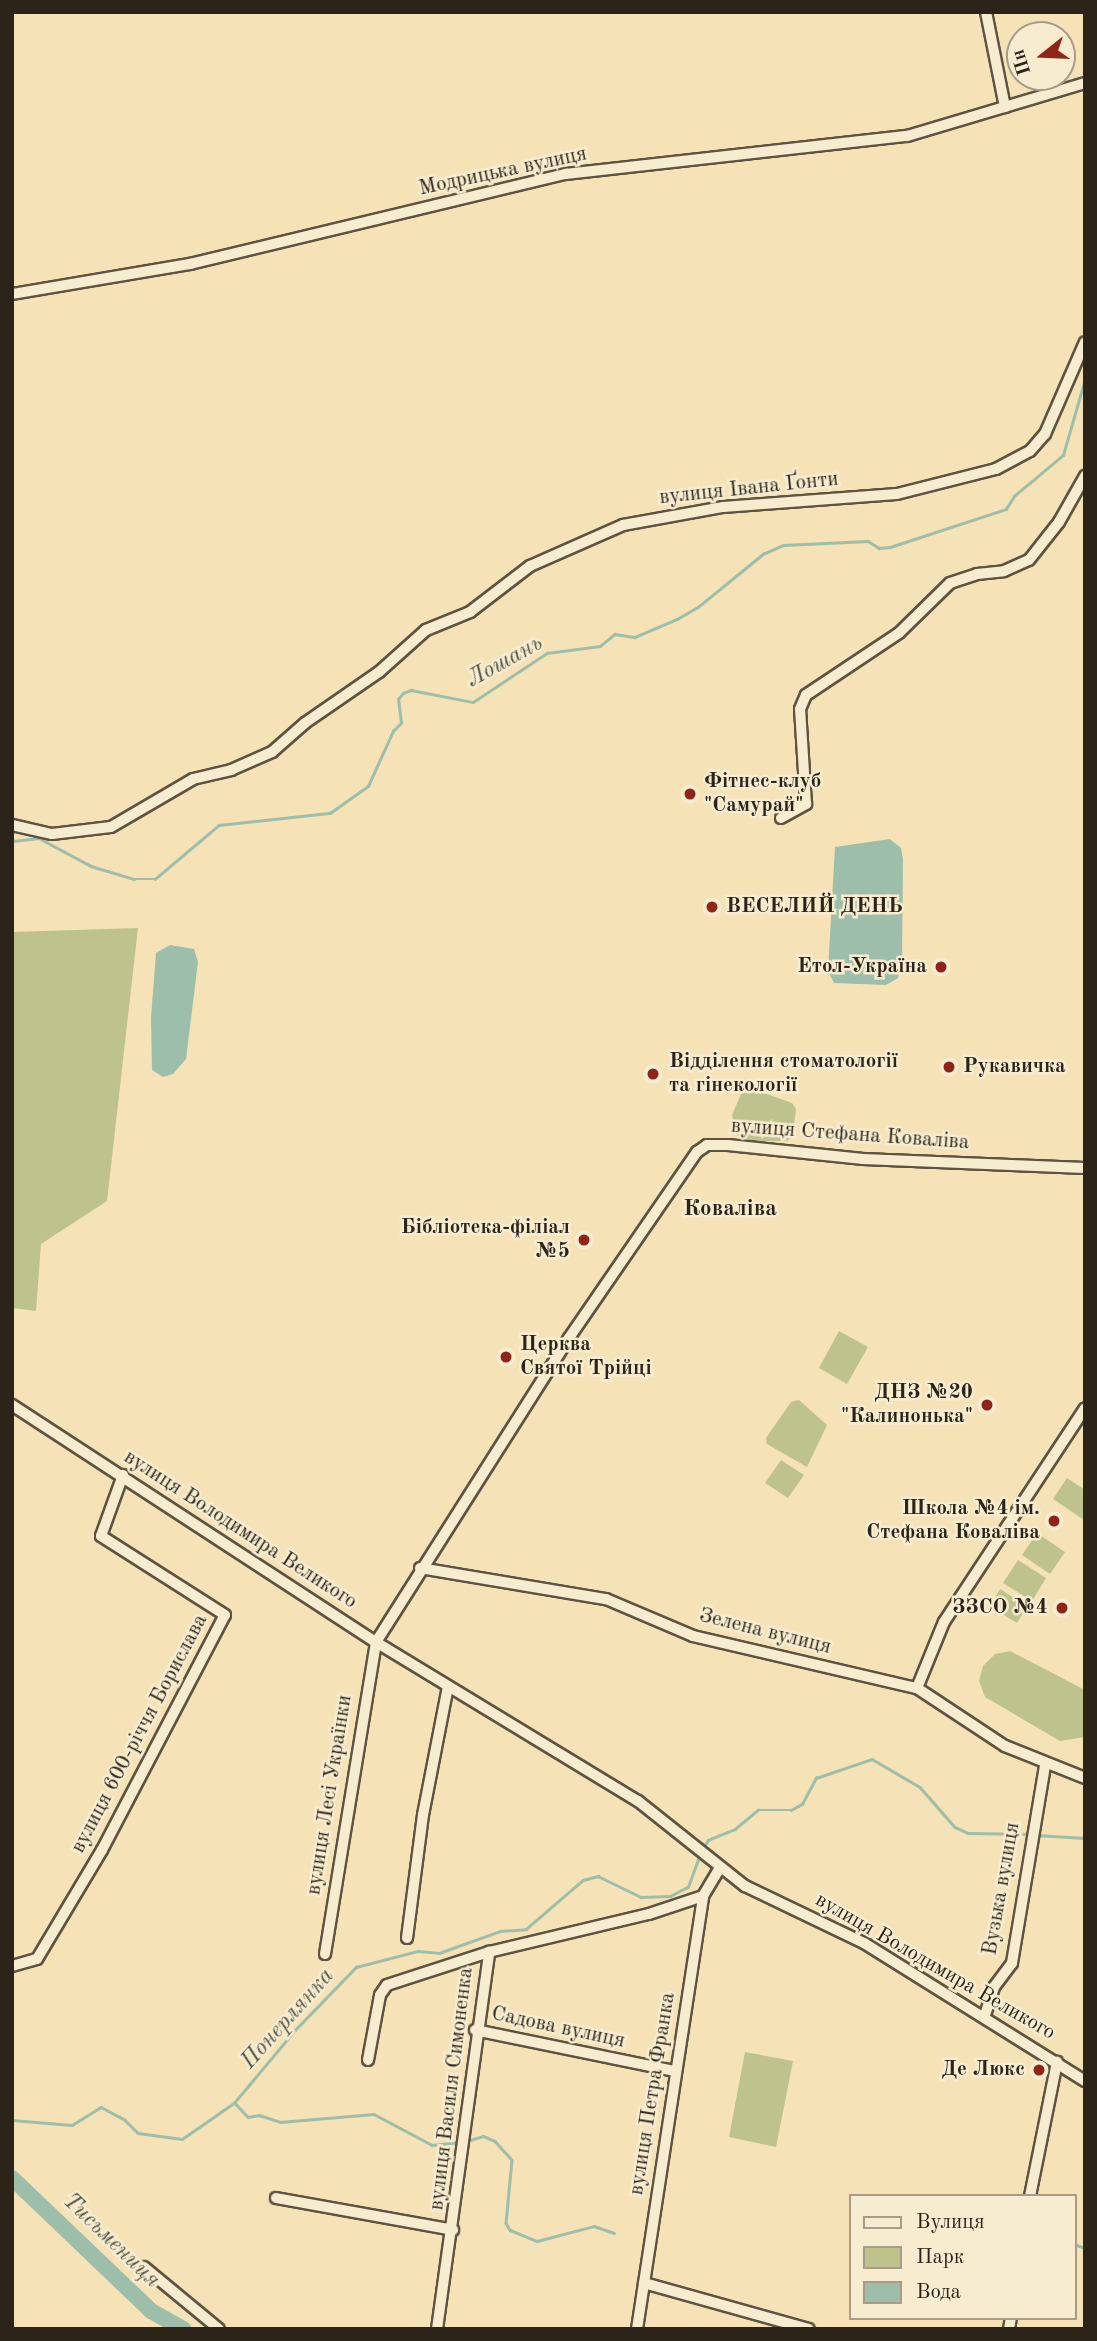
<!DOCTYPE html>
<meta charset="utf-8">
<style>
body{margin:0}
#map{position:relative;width:1097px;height:2341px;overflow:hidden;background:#f5e2b7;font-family:"Old Standard TT",serif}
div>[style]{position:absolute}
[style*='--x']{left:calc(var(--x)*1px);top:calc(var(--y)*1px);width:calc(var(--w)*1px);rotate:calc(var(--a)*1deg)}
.green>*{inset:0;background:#bec38d}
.water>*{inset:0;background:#9dbeaa}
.stream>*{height:2.5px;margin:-1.25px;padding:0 1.25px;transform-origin:1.25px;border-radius:1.25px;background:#9dbeaa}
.river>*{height:16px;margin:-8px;padding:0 8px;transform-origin:8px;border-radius:8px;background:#9dbeaa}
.roads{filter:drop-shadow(2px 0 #5e5340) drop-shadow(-2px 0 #5e5340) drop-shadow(0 2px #5e5340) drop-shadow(0 -2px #5e5340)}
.minor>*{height:10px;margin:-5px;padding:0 5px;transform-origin:5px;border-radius:5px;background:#f8ecd0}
.dots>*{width:19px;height:19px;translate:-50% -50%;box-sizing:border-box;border:4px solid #f8ecd0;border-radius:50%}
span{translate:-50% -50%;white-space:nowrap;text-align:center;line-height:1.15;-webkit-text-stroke:5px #f8ecd0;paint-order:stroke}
.street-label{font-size:21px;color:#2c2319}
.poi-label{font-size:21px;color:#2c2319;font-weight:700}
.left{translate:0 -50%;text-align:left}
.right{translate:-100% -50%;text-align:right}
.water-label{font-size:23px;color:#4e5244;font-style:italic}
.neighbourhood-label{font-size:23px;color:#2c2319;font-weight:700}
.frame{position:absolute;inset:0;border:14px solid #2c2319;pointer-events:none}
.legend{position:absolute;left:849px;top:2194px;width:228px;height:126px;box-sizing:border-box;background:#f8ecd0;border:2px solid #a69c87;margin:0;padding:9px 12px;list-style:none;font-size:21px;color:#2c2319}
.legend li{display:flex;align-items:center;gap:14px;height:35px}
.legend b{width:35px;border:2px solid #a69c87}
.north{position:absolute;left:1006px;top:21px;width:70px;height:70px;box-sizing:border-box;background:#f8ecd0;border:2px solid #a69c87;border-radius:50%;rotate:252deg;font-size:19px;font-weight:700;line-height:28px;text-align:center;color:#2c2319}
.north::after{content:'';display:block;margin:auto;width:24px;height:32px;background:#8f2418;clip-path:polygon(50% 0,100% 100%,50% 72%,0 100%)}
</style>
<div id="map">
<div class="green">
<i style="clip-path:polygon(138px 928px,107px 1201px,41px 1244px,36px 1311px,12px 1308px,12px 932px)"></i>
<i style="clip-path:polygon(756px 1090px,792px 1103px,796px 1109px,793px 1136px,787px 1141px,744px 1141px,736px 1134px,732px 1115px,741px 1094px)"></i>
<i style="clip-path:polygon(839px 1331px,868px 1347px,847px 1384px,819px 1368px)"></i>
<i style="clip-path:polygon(799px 1400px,827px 1425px,807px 1467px,767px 1444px,766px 1438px,791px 1402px)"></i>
<i style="clip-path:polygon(781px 1460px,804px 1475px,788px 1498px,765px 1483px)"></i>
<i style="clip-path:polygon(1067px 1478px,1085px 1490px,1084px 1520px,1053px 1499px)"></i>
<i style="clip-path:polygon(1037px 1533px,1065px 1552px,1050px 1574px,1022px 1555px)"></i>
<i style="clip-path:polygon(1018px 1560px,1046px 1578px,1032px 1601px,1003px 1583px)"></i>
<i style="clip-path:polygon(1000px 1589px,1027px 1606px,1017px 1623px,990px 1607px)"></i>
<i style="clip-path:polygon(1010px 1651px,1085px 1690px,1085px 1737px,1060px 1741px,985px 1697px,979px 1681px,983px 1666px,995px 1654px)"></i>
<i style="clip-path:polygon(745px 2052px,793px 2061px,776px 2147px,729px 2137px)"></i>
</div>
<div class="water">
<i style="clip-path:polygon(890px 839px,901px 848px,903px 859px,902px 962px,898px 978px,886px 985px,834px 983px,828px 971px,835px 847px)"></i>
<i style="clip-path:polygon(170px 945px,194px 949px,198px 962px,186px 1059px,173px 1074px,163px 1077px,152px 1070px,151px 1018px,156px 953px)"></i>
</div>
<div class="stream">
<i style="--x:12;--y:841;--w:27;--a:-6"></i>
<i style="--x:39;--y:838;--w:59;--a:28.3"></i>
<i style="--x:91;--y:866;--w:45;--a:16.8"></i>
<i style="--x:134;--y:879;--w:21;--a:0"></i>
<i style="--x:155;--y:879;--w:84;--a:-40.2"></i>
<i style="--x:219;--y:825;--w:112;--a:-6.2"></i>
<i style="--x:330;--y:813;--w:47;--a:-35.4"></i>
<i style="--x:368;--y:786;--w:60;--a:-65.6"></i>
<i style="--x:393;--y:731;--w:11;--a:-45"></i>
<i style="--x:401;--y:723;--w:24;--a:-97"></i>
<i style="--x:398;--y:699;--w:8;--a:-50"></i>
<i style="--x:403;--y:693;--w:9;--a:-21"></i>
<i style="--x:411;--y:690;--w:63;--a:11"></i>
<i style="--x:473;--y:702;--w:89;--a:-33.5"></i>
<i style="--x:547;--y:653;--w:53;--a:-7.5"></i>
<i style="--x:600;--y:646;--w:19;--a:-39"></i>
<i style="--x:615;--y:634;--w:20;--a:9"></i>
<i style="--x:635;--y:637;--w:46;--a:-23.2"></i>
<i style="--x:677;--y:619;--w:24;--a:-30"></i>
<i style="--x:698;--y:607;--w:84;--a:-39.2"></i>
<i style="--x:763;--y:554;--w:22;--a:-24"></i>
<i style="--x:783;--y:545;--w:85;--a:-2.7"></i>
<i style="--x:868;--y:541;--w:13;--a:32"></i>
<i style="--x:879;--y:548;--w:11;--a:-5"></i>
<i style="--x:890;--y:547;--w:122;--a:-18.1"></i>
<i style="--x:1006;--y:509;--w:15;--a:-58"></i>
<i style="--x:1014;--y:496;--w:64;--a:-39.9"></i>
<i style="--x:1063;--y:455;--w:79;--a:-73.9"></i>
<i style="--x:1036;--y:1835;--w:49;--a:3.5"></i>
<i style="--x:703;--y:1848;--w:9;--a:-58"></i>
<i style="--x:708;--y:1840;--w:29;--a:-22"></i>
<i style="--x:735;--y:1829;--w:30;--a:-40"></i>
<i style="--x:758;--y:1810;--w:33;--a:0"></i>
<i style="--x:791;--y:1810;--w:13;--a:-29"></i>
<i style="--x:802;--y:1804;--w:30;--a:-62"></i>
<i style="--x:816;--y:1778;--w:59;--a:-18.7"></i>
<i style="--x:872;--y:1759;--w:56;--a:30.3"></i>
<i style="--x:920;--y:1787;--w:53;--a:48.8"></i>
<i style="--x:955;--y:1827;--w:14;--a:25"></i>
<i style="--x:968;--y:1833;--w:61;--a:0.9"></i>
<i style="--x:235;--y:2103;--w:19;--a:47"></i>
<i style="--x:248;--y:2117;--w:11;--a:-10"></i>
<i style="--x:259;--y:2115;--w:22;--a:18"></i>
<i style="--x:280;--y:2122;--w:94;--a:-4.9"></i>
<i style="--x:374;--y:2114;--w:66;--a:28.1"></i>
<i style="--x:432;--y:2145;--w:28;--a:-6"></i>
<i style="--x:12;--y:2120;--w:60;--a:4.8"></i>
<i style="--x:72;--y:2125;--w:34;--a:-32"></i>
<i style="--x:101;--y:2107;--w:27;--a:28"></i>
<i style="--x:125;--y:2120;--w:18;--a:45"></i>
<i style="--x:138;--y:2133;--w:44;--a:7.8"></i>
<i style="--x:182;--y:2139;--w:63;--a:-34.7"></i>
<i style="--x:234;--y:2103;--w:95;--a:-50.1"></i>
<i style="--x:295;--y:2030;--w:88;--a:-45.9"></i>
<i style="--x:356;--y:1967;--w:64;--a:-14.5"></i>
<i style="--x:418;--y:1951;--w:21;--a:5"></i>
<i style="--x:439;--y:1953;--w:65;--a:-19.8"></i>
<i style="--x:500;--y:1931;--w:26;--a:-4"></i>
<i style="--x:526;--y:1929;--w:75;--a:-40.7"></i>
<i style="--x:583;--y:1880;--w:16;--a:-15"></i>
<i style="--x:598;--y:1876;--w:48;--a:26"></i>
<i style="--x:641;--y:1897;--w:29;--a:-2"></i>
<i style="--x:670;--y:1896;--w:20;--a:-27"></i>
<i style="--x:688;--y:1887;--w:35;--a:-70"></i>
<i style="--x:467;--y:2141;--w:17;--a:-17"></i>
<i style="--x:483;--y:2136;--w:13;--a:23"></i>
<i style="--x:495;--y:2141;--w:25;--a:48"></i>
<i style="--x:512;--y:2160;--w:63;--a:95.4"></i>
<i style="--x:506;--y:2223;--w:8;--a:60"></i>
<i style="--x:510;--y:2230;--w:29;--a:22"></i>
<i style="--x:537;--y:2241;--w:59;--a:-14.7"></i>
<i style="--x:594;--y:2226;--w:21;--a:19"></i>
<i style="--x:1074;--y:2244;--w:12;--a:20"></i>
</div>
<div class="river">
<i style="--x:12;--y:2178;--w:192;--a:43.7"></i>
<i style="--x:151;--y:2311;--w:37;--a:29"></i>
</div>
<div class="roads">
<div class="minor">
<i style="--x:986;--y:12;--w:97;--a:78.7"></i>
<i style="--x:12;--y:294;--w:181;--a:-9.6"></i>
<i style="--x:190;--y:264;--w:387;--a:-13.5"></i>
<i style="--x:566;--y:174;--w:343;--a:-6.4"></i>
<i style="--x:907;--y:136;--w:186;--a:-16.6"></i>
<i style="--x:781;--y:818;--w:29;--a:-29"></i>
<i style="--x:806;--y:804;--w:95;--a:-93.6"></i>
<i style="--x:800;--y:709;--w:15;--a:-67"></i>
<i style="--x:806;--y:695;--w:112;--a:-33.7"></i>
<i style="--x:899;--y:633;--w:71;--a:-44.4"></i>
<i style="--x:950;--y:583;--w:28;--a:-18"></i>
<i style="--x:977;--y:574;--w:27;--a:-6"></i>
<i style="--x:1004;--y:571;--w:27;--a:-24"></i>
<i style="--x:1029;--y:560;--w:48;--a:-51.7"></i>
<i style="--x:1059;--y:522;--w:53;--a:-60.5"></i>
<i style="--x:12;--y:825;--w:41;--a:12.7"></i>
<i style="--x:52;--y:834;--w:59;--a:-6.8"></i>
<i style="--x:111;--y:827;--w:95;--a:-30.3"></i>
<i style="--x:193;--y:779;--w:39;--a:-13"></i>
<i style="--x:231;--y:770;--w:45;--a:-23.7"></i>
<i style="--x:272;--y:752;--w:44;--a:-41.3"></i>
<i style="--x:305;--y:723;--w:90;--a:-34.6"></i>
<i style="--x:379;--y:672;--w:63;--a:-41.8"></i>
<i style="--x:426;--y:630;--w:48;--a:-22.2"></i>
<i style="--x:470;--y:612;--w:76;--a:-37.5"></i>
<i style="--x:530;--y:566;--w:102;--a:-23.8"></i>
<i style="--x:623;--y:525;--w:102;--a:-10.2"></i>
<i style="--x:723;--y:507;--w:174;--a:-4.3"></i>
<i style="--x:897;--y:494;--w:102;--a:-14.2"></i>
<i style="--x:996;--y:469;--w:38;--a:-28"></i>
<i style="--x:1030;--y:451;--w:23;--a:-49"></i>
<i style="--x:1045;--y:434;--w:100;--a:-66.5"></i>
<i style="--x:12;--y:1405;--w:434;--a:33.1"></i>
<i style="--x:376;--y:1642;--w:306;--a:31.3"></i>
<i style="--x:638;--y:1801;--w:137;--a:38.5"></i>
<i style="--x:745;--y:1886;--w:132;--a:25.6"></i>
<i style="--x:864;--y:1943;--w:261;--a:32"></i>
<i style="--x:420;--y:1568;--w:189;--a:9.5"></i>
<i style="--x:606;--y:1599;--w:95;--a:23"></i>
<i style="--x:693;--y:1636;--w:230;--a:13.1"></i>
<i style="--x:917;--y:1688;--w:105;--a:33.4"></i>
<i style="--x:1005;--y:1746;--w:86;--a:21.8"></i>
<i style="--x:917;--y:1688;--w:71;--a:-67.8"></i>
<i style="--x:944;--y:1622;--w:256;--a:-56.6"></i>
<i style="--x:407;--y:1938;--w:124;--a:-82.6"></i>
<i style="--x:423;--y:1815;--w:131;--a:-79"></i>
<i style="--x:325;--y:1954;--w:316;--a:-80.7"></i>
<i style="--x:376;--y:1642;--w:360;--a:-57.6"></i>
<i style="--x:569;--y:1338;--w:226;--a:-55.5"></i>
<i style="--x:697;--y:1152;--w:12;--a:-35"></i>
<i style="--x:707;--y:1145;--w:21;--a:0"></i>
<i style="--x:728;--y:1145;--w:136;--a:5.9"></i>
<i style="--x:863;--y:1159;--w:222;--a:2.3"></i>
<i style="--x:12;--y:1966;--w:26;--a:-16"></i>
<i style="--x:37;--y:1959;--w:127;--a:-59.2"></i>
<i style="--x:102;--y:1850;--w:265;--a:-62.4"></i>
<i style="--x:225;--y:1615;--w:147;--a:-147.5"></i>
<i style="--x:101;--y:1536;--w:65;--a:-70.2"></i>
<i style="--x:985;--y:2015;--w:29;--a:-72"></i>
<i style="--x:994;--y:1987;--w:30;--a:-53"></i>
<i style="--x:1012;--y:1963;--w:200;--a:-80.5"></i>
<i style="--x:475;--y:2030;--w:203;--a:11.6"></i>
<i style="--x:368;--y:2060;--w:66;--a:-79.5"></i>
<i style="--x:380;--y:1995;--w:12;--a:-55"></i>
<i style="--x:387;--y:1985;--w:107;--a:-17.9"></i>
<i style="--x:489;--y:1952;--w:164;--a:-13.4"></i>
<i style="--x:649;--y:1914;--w:57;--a:-18.4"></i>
<i style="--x:1030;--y:2196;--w:137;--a:-78.6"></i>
<i style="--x:276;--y:2198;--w:180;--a:10.2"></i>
<i style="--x:144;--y:2267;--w:97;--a:39.6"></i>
<i style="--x:644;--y:2283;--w:171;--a:15.6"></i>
<i style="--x:437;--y:2329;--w:381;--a:-82.1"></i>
<i style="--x:637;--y:2329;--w:438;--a:-81.3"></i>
<i style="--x:703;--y:1896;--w:31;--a:-59"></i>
<i style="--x:1009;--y:2329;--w:11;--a:-80"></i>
</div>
</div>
<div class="dots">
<i style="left:690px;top:794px;background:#8f2418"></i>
<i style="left:712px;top:907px;background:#8f2418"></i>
<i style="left:941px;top:967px;background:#8f2418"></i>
<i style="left:949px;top:1067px;background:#8f2418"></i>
<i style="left:653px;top:1074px;background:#8f2418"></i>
<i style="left:584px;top:1240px;background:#8f2418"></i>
<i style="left:506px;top:1357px;background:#8f2418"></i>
<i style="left:987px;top:1405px;background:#8f2418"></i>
<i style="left:1054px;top:1521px;background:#8f2418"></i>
<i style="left:1062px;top:1608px;background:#8f2418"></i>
<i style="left:1039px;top:2070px;background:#8f2418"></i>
</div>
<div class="street-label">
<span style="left:503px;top:172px;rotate:-12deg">Модрицька вулиця</span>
<span style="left:749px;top:489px;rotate:-6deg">вулиця Івана Ґонти</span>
<span style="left:850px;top:1135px;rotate:4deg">вулиця Стефана Коваліва</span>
<span style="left:240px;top:1530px;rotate:33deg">вулиця Володимира Великого</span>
<span style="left:765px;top:1632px;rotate:14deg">Зелена вулиця</span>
<span style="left:140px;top:1734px;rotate:-62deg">вулиця 600-річчя Борислава</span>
<span style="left:330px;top:1795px;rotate:-81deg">вулиця Лесі Українки</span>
<span style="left:1002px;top:1889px;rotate:-80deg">Вузька вулиця</span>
<span style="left:935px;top:1967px;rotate:30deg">вулиця Володимира Великого</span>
<span style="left:558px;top:2028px;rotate:12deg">Садова вулиця</span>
<span style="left:452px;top:2089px;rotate:-83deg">вулиця Василя Симоненка</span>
<span style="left:653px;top:2094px;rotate:-81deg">вулиця Петра Франка</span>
</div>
<div class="poi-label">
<span class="left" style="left:704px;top:794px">Фітнес-клуб<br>"Самурай"</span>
<span class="left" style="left:726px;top:907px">ВЕСЕЛИЙ ДЕНЬ</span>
<span class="right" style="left:927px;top:967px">Етол-Україна</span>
<span class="left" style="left:669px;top:1074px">Відділення стоматології<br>та гінекології</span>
<span class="left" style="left:963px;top:1067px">Рукавичка</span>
<span class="right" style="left:570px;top:1240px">Бібліотека-філіал<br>№5</span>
<span class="left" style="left:520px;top:1357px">Церква<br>Святої Трійці</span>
<span class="right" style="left:973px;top:1405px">ДНЗ №20<br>"Калинонька"</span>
<span class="right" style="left:1040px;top:1521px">Школа №4 ім.<br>Стефана Коваліва</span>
<span class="right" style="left:1048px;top:1608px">ЗЗСО №4</span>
<span class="right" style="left:1025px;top:2070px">Де Люкс</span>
</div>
<div class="water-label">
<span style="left:505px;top:662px;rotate:-29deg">Лошань</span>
<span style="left:288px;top:2019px;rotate:-48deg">Понерлянка</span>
<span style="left:111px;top:2241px;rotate:44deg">Тисьмениця</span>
</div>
<div class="neighbourhood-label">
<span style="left:730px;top:1209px">Коваліва</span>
</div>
<div class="frame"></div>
<ul class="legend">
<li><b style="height:9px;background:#f8ecd0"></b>Вулиця</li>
<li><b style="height:19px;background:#bec38d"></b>Парк</li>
<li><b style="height:19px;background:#9dbeaa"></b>Вода</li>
</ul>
<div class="north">Пн</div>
</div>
